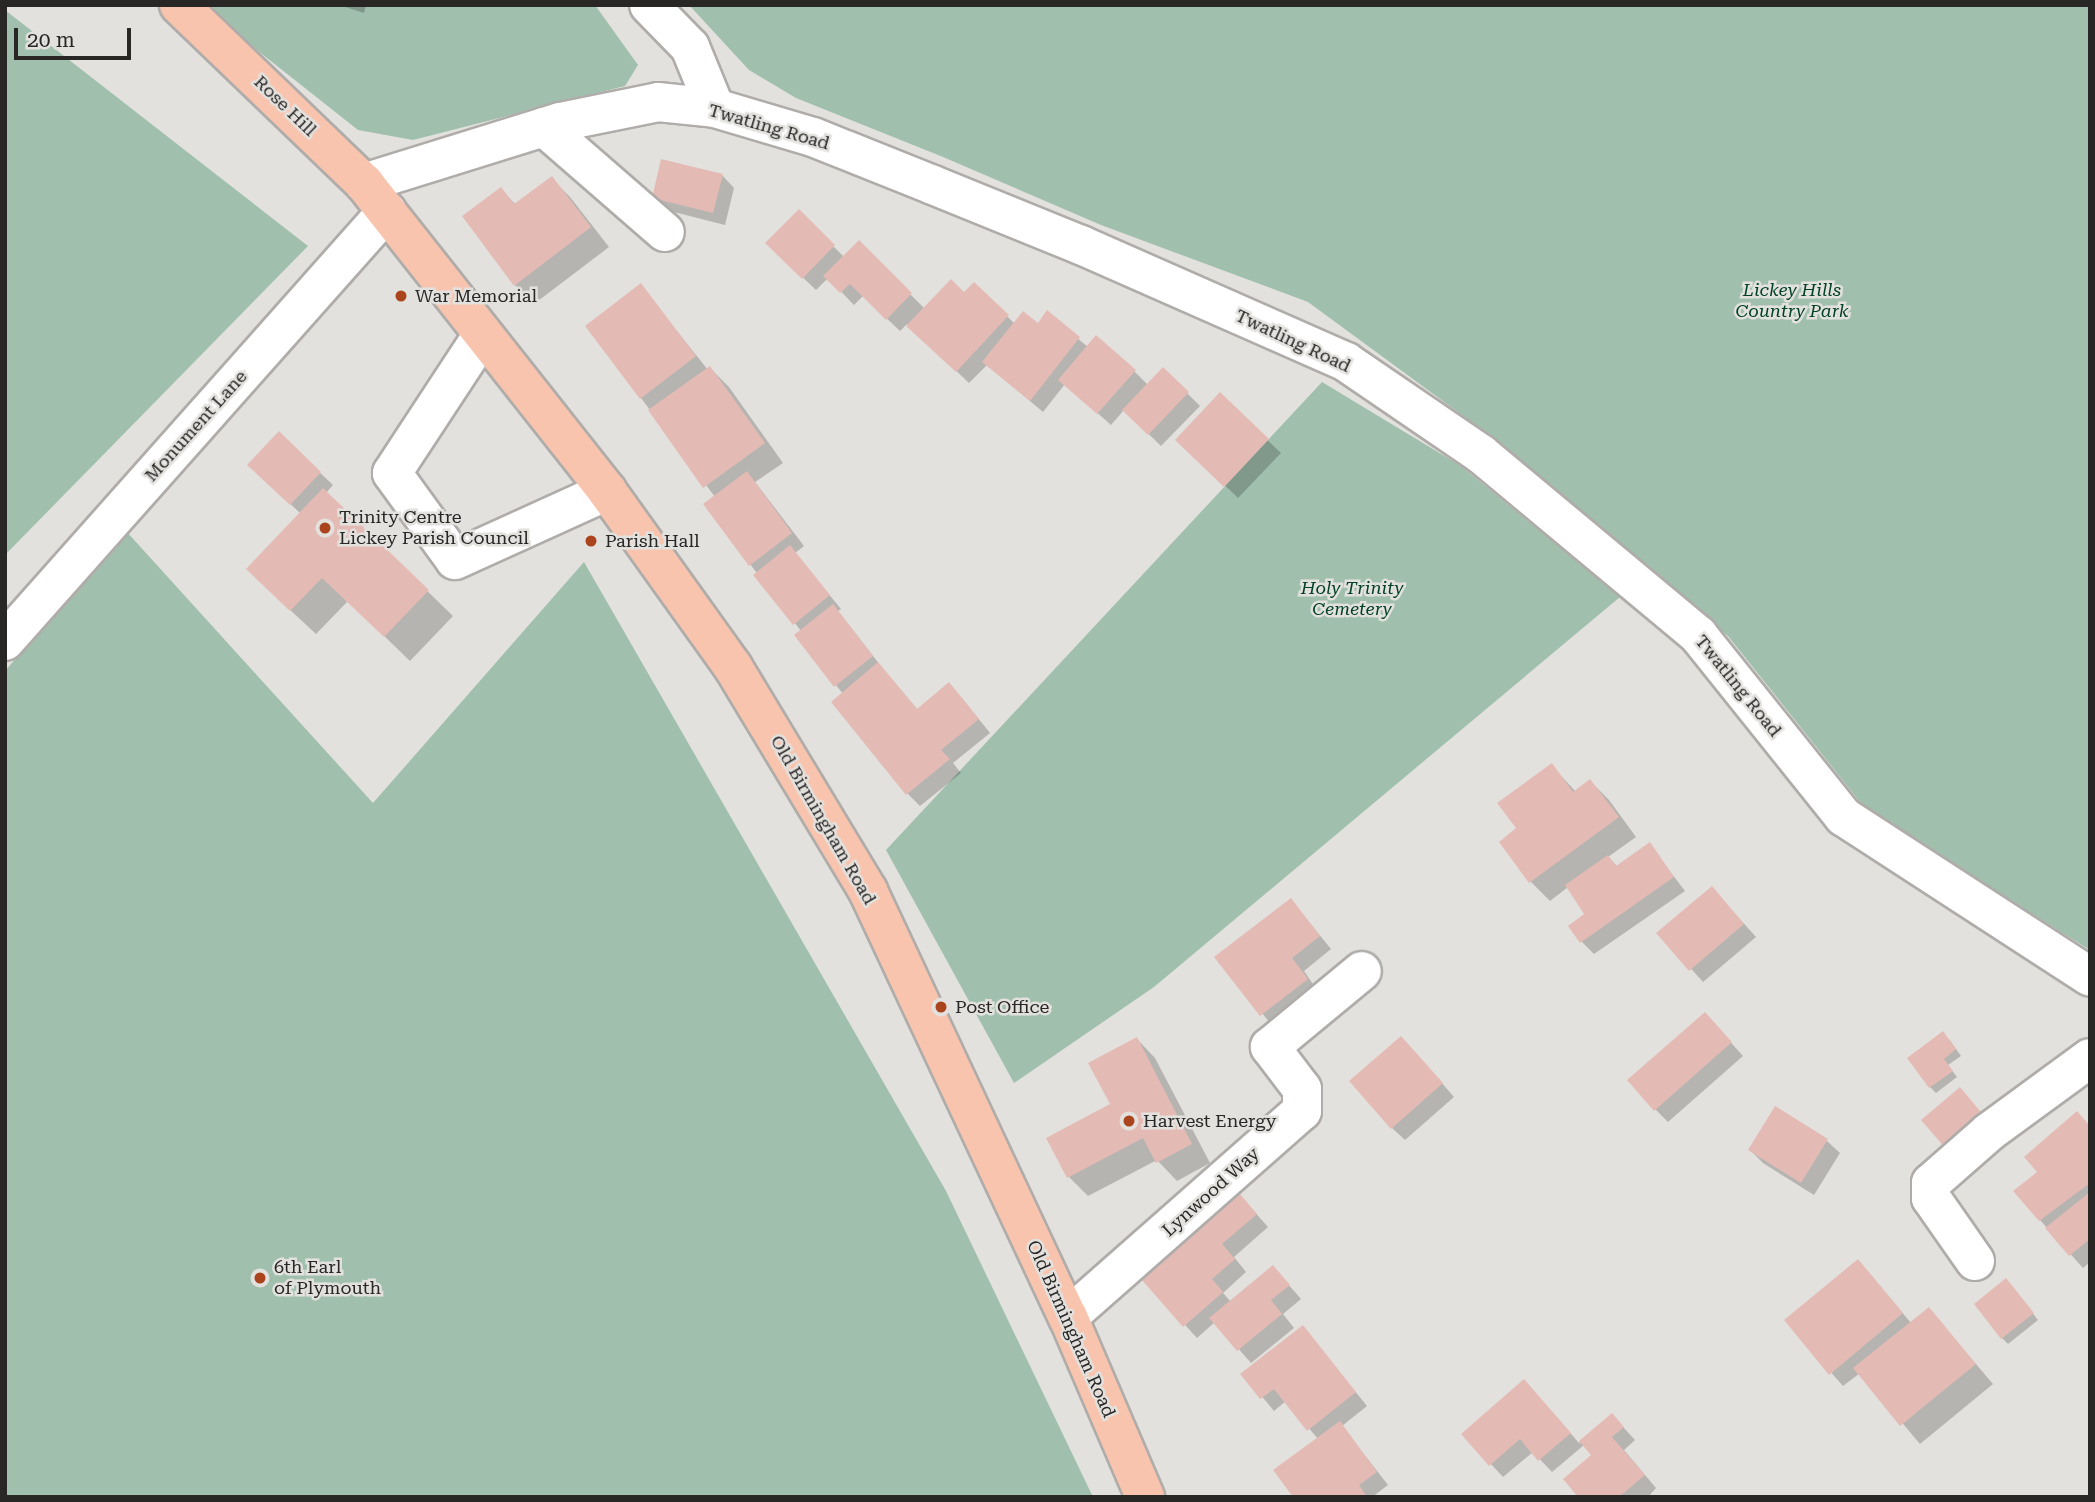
<!DOCTYPE html>
<style>
body{margin:0}
#map{position:relative;width:2095px;height:1502px;overflow:hidden;background:#e3e1de;font-family:"Roboto Serif",serif}
div>[style]{position:absolute}
[style*='--x']{left:calc(var(--x)*1px);top:calc(var(--y)*1px);width:calc(var(--w)*1px);rotate:calc(var(--a)*1deg)}
.green>*{inset:0;background:#a0c0ad}
.shadow>*{inset:0;background:#0003}
.building>*{inset:0;background:#e4bbb4}
.roads{filter:drop-shadow(2px 0 #afacaa) drop-shadow(-2px 0 #afacaa) drop-shadow(0 2px #afacaa) drop-shadow(0 -2px #afacaa)}
.minor>*{height:38px;margin:-19px;padding:0 19px;transform-origin:19px;border-radius:19px;background:#fff}
.major>*{height:38px;margin:-19px;padding:0 19px;transform-origin:19px;border-radius:19px;background:#f9c4ad}
.dots>*{width:19px;height:19px;translate:-50% -50%;box-sizing:border-box;border:4px solid #e3e1de;border-radius:50%}
span{translate:-50% -50%;white-space:nowrap;text-align:center;line-height:1.15;-webkit-text-stroke:5px #e3e1de;paint-order:stroke}
.street-label{font-size:18px;color:#282726}
.park-label{font-size:18px;color:#004227;font-style:italic}
.poi-label{font-size:18px;color:#282726}
.left{translate:0 -50%;text-align:left}
.frame{position:absolute;inset:0;border:7px solid #282726;pointer-events:none}
.scale{position:absolute;left:14px;top:28px;width:117px;height:32px;box-sizing:border-box;border:4px solid #282726;border-top:0;padding-left:9px;font-size:21px;line-height:24px;white-space:nowrap;color:#282726;-webkit-text-stroke:5px #e3e1de;paint-order:stroke}
</style>
<div id="map">
<div class="green">
<i style="clip-path:polygon(200px 5px,595px 5px,638px 65px,625px 86px,413px 140px,358px 130px)"></i>
<i style="clip-path:polygon(689px 5px,2090px 5px,2090px 950px,1868px 812px,1728px 636px,1500px 443px,1308px 302px,1101px 225px,943px 157px,796px 98px,749px 70px)"></i>
<i style="clip-path:polygon(5px 10px,308px 246px,5px 555px)"></i>
<i style="clip-path:polygon(1322px 382px,1461px 466px,1620px 597px,1154px 987px,1014px 1083px,886px 850px)"></i>
<i style="clip-path:polygon(126px 531px,373px 803px,584px 562px,946px 1191px,1093px 1497px,5px 1497px,5px 671px)"></i>
</div>
<div class="shadow">
<i style="clip-path:polygon(339px 5px,366px 5px,364px 13px)"></i>
<i style="clip-path:polygon(722px 175px,734px 188px,725px 225px,666px 210px,654px 197px)"></i>
<i style="clip-path:polygon(551px 178px,570px 197px,609px 247px,534px 304px,515px 285px,501px 189px,516px 205px)"></i>
<i style="clip-path:polygon(799px 212px,844px 257px,859px 243px,925px 309px,964px 294px,974px 284px,1015px 324px,1038px 325px,1047px 313px,1088px 347px,1134px 371px,1148px 385px,1163px 369px,1200px 406px,1161px 446px,1124px 410px,1111px 425px,1065px 384px,1043px 412px,987px 365px,969px 383px,907px 324px,900px 331px,863px 296px,854px 305px,828px 278px,816px 290px,767px 243px)"></i>
<i style="clip-path:polygon(641px 286px,708px 370px,710px 368px,729px 387px,783px 463px,755px 482px,804px 546px,795px 553px,841px 609px,838px 611px,884px 670px,918px 710px,961px 697px,990px 733px,953px 763px,961px 773px,920px 806px,908px 794px,843px 694px,797px 635px,801px 631px,750px 564px,715px 497px,641px 398px)"></i>
<i style="clip-path:polygon(1220px 395px,1281px 453px,1238px 498px,1177px 439px)"></i>
<i style="clip-path:polygon(279px 434px,333px 485px,326px 493px,453px 616px,410px 661px,348px 601px,316px 634px,273px 594px,301px 514px,262px 477px)"></i>
<i style="clip-path:polygon(1551px 765px,1576px 792px,1590px 781px,1609px 800px,1636px 837px,1608px 857px,1617px 866px,1649px 844px,1685px 891px,1594px 954px,1581px 941px,1587px 915px,1568px 887px,1550px 901px,1531px 882px,1501px 842px,1518px 829px)"></i>
<i style="clip-path:polygon(1712px 888px,1756px 937px,1703px 982px,1659px 933px)"></i>
<i style="clip-path:polygon(1291px 900px,1331px 949px,1304px 971px,1319px 993px,1274px 1028px,1217px 957px)"></i>
<i style="clip-path:polygon(1717px 1027px,1743px 1056px,1668px 1122px,1655px 1109px)"></i>
<i style="clip-path:polygon(1137px 1039px,1155px 1058px,1210px 1163px,1177px 1181px,1157px 1160px,1088px 1196px,1069px 1177px,1112px 1105px)"></i>
<i style="clip-path:polygon(1949px 1039px,1961px 1056px,1948px 1065px,1957px 1077px,1936px 1093px,1930px 1087px)"></i>
<i style="clip-path:polygon(1414px 1051px,1454px 1097px,1405px 1140px,1392px 1128px)"></i>
<i style="clip-path:polygon(1776px 1109px,1827px 1141px,1840px 1153px,1814px 1195px,1763px 1163px,1750px 1150px)"></i>
<i style="clip-path:polygon(2090px 1127px,2090px 1262px,2083px 1268px,2040px 1220px)"></i>
<i style="clip-path:polygon(1252px 1209px,1268px 1227px,1234px 1257px,1246px 1272px,1223px 1293px,1231px 1302px,1273px 1267px,1301px 1299px,1283px 1314px,1294px 1328px,1251px 1363px,1215px 1322px,1197px 1338px,1144px 1280px)"></i>
<i style="clip-path:polygon(1870px 1274px,1911px 1323px,1929px 1309px,1993px 1384px,1920px 1444px,1860px 1373px,1843px 1386px,1786px 1321px)"></i>
<i style="clip-path:polygon(2012px 1286px,2038px 1320px,2008px 1344px,2002px 1338px)"></i>
<i style="clip-path:polygon(1303px 1327px,1367px 1406px,1342px 1426px,1388px 1485px,1372px 1497px,1295px 1497px,1318px 1439px,1286px 1401px,1274px 1411px,1243px 1374px)"></i>
<i style="clip-path:polygon(1536px 1394px,1579px 1443px,1612px 1415px,1635px 1440px,1624px 1450px,1656px 1488px,1648px 1497px,1580px 1497px,1593px 1455px,1584px 1445px,1552px 1472px,1533px 1452px,1503px 1477px,1463px 1434px)"></i>
</div>
<div class="building">
<i style="clip-path:polygon(661px 159px,723px 174px,713px 213px,652px 198px)"></i>
<i style="clip-path:polygon(552px 176px,591px 227px,514px 286px,462px 216px,501px 187px,514px 204px)"></i>
<i style="clip-path:polygon(799px 209px,835px 245px,802px 279px,765px 243px)"></i>
<i style="clip-path:polygon(859px 240px,912px 293px,886px 320px,850px 284px,840px 293px,823px 276px)"></i>
<i style="clip-path:polygon(951px 279px,964px 292px,974px 282px,1009px 315px,956px 372px,906px 326px)"></i>
<i style="clip-path:polygon(641px 283px,696px 356px,640px 399px,585px 326px)"></i>
<i style="clip-path:polygon(1047px 310px,1080px 337px,1030px 401px,982px 362px,1023px 311px,1038px 323px)"></i>
<i style="clip-path:polygon(1096px 335px,1136px 370px,1097px 414px,1058px 380px)"></i>
<i style="clip-path:polygon(710px 366px,765px 443px,703px 488px,648px 410px)"></i>
<i style="clip-path:polygon(1163px 367px,1189px 392px,1148px 435px,1122px 410px)"></i>
<i style="clip-path:polygon(1220px 392px,1269px 439px,1224px 487px,1175px 440px)"></i>
<i style="clip-path:polygon(279px 431px,321px 472px,290px 505px,247px 465px)"></i>
<i style="clip-path:polygon(747px 471px,792px 533px,749px 566px,703px 504px)"></i>
<i style="clip-path:polygon(323px 488px,429px 590px,384px 637px,322px 578px,290px 611px,246px 569px)"></i>
<i style="clip-path:polygon(790px 545px,830px 595px,793px 625px,753px 575px)"></i>
<i style="clip-path:polygon(833px 604px,873px 656px,834px 687px,794px 635px)"></i>
<i style="clip-path:polygon(878px 662px,917px 709px,949px 682px,979px 719px,941px 750px,950px 759px,906px 795px,831px 702px)"></i>
<i style="clip-path:polygon(1552px 763px,1573px 792px,1590px 779px,1619px 817px,1529px 883px,1499px 842px,1516px 828px,1497px 803px)"></i>
<i style="clip-path:polygon(1650px 842px,1674px 877px,1580px 943px,1568px 926px,1584px 914px,1565px 885px,1608px 855px,1616px 866px)"></i>
<i style="clip-path:polygon(1712px 886px,1744px 924px,1689px 971px,1656px 933px)"></i>
<i style="clip-path:polygon(1291px 898px,1320px 936px,1292px 958px,1308px 979px,1260px 1016px,1214px 957px)"></i>
<i style="clip-path:polygon(1705px 1012px,1732px 1042px,1654px 1111px,1627px 1080px)"></i>
<i style="clip-path:polygon(1943px 1031px,1956px 1049px,1944px 1059px,1953px 1071px,1929px 1088px,1907px 1058px)"></i>
<i style="clip-path:polygon(1401px 1036px,1443px 1083px,1391px 1129px,1349px 1081px)"></i>
<i style="clip-path:polygon(1137px 1037px,1192px 1144px,1156px 1163px,1143px 1138px,1067px 1178px,1046px 1138px,1110px 1104px,1088px 1063px)"></i>
<i style="clip-path:polygon(1960px 1087px,1985px 1117px,1947px 1150px,1921px 1120px)"></i>
<i style="clip-path:polygon(1775px 1106px,1828px 1139px,1801px 1183px,1748px 1150px)"></i>
<i style="clip-path:polygon(2077px 1111px,2090px 1126px,2090px 1183px,2039px 1221px,2013px 1191px,2037px 1172px,2024px 1157px)"></i>
<i style="clip-path:polygon(2090px 1192px,2090px 1239px,2069px 1256px,2045px 1228px)"></i>
<i style="clip-path:polygon(1240px 1194px,1257px 1214px,1222px 1244px,1235px 1259px,1212px 1279px,1223px 1292px,1183px 1327px,1142px 1280px)"></i>
<i style="clip-path:polygon(1858px 1259px,1903px 1313px,1829px 1375px,1784px 1320px)"></i>
<i style="clip-path:polygon(1273px 1265px,1290px 1285px,1271px 1300px,1282px 1314px,1237px 1351px,1209px 1318px)"></i>
<i style="clip-path:polygon(2006px 1278px,2034px 1313px,2001px 1339px,1974px 1304px)"></i>
<i style="clip-path:polygon(1929px 1307px,1976px 1364px,1900px 1426px,1853px 1368px)"></i>
<i style="clip-path:polygon(1303px 1325px,1356px 1392px,1307px 1431px,1274px 1389px,1260px 1399px,1240px 1374px)"></i>
<i style="clip-path:polygon(1524px 1379px,1571px 1433px,1538px 1461px,1520px 1439px,1489px 1466px,1461px 1434px)"></i>
<i style="clip-path:polygon(1612px 1413px,1624px 1427px,1612px 1437px,1645px 1475px,1619px 1497px,1578px 1497px,1563px 1479px,1591px 1455px,1579px 1441px)"></i>
<i style="clip-path:polygon(1340px 1421px,1377px 1472px,1359px 1485px,1367px 1497px,1293px 1497px,1273px 1470px)"></i>
</div>
<div class="roads">
<div class="minor">
<i style="--x:649;--y:5;--w:59;--a:45.7"></i>
<i style="--x:690;--y:47;--w:66;--a:67.7"></i>
<i style="--x:544;--y:127;--w:160;--a:41"></i>
<i style="--x:364;--y:183;--w:205;--a:-17.3"></i>
<i style="--x:560;--y:122;--w:100;--a:-11.5"></i>
<i style="--x:658;--y:102;--w:57;--a:6"></i>
<i style="--x:715;--y:108;--w:102;--a:16.5"></i>
<i style="--x:813;--y:137;--w:129;--a:21.8"></i>
<i style="--x:933;--y:185;--w:160;--a:22.1"></i>
<i style="--x:1081;--y:245;--w:290;--a:23.8"></i>
<i style="--x:1346;--y:362;--w:163;--a:34.3"></i>
<i style="--x:1481;--y:454;--w:283;--a:39.8"></i>
<i style="--x:1698;--y:635;--w:233;--a:51.3"></i>
<i style="--x:1844;--y:817;--w:293;--a:33"></i>
<i style="--x:482;--y:336;--w:164;--a:123.3"></i>
<i style="--x:392;--y:473;--w:107;--a:54.1"></i>
<i style="--x:455;--y:560;--w:167;--a:-24.4"></i>
<i style="--x:5;--y:641;--w:575;--a:-48.38"></i>
<i style="--x:1975;--y:1261;--w:77;--a:-124.9"></i>
<i style="--x:1931;--y:1198;--w:15;--a:-90"></i>
<i style="--x:1931;--y:1183;--w:77;--a:-41.3"></i>
<i style="--x:1989;--y:1132;--w:125;--a:-36.2"></i>
<i style="--x:1068;--y:1317;--w:312;--a:-41.4"></i>
<i style="--x:1302;--y:1111;--w:22;--a:-90"></i>
<i style="--x:1302;--y:1089;--w:53;--a:-127.3"></i>
<i style="--x:1270;--y:1047;--w:119;--a:-39.6"></i>
</div>
<div class="major">
<i style="--x:179;--y:5;--w:257;--a:43.9"></i>
<i style="--x:364;--y:183;--w:392;--a:51.7"></i>
<i style="--x:607;--y:491;--w:216;--a:54.4"></i>
<i style="--x:733;--y:667;--w:262;--a:58.9"></i>
<i style="--x:868;--y:891;--w:471;--a:64.9"></i>
<i style="--x:1068;--y:1317;--w:196;--a:66.8"></i>
</div>
</div>
<div class="dots">
<i style="left:401px;top:296px;background:#aa441c"></i>
<i style="left:325px;top:528px;background:#aa441c"></i>
<i style="left:591px;top:541px;background:#aa441c"></i>
<i style="left:941px;top:1007px;background:#aa441c"></i>
<i style="left:1129px;top:1121px;background:#aa441c"></i>
<i style="left:260px;top:1278px;background:#aa441c"></i>
</div>
<div class="street-label">
<span style="left:285px;top:106px;rotate:44deg">Rose Hill</span>
<span style="left:769px;top:127px;rotate:16deg">Twatling Road</span>
<span style="left:1293px;top:341px;rotate:25deg">Twatling Road</span>
<span style="left:196px;top:426px;rotate:-48deg">Monument Lane</span>
<span style="left:1738px;top:686px;rotate:51deg">Twatling Road</span>
<span style="left:823px;top:820px;rotate:60deg">Old Birmingham Road</span>
<span style="left:1211px;top:1192px;rotate:-42deg">Lynwood Way</span>
<span style="left:1071px;top:1329px;rotate:66deg">Old Birmingham Road</span>
</div>
<div class="park-label">
<span style="left:1792px;top:301px">Lickey Hills<br>Country Park</span>
<span style="left:1352px;top:599px">Holy Trinity<br>Cemetery</span>
</div>
<div class="poi-label">
<span class="left" style="left:415px;top:296px">War Memorial</span>
<span class="left" style="left:339px;top:528px">Trinity Centre<br>Lickey Parish Council</span>
<span class="left" style="left:605px;top:541px">Parish Hall</span>
<span class="left" style="left:955px;top:1007px">Post Office</span>
<span class="left" style="left:1143px;top:1121px">Harvest Energy</span>
<span class="left" style="left:274px;top:1278px">6th Earl<br>of Plymouth</span>
</div>
<div class="frame"></div>
<div class="scale">20 m</div>
</div>
